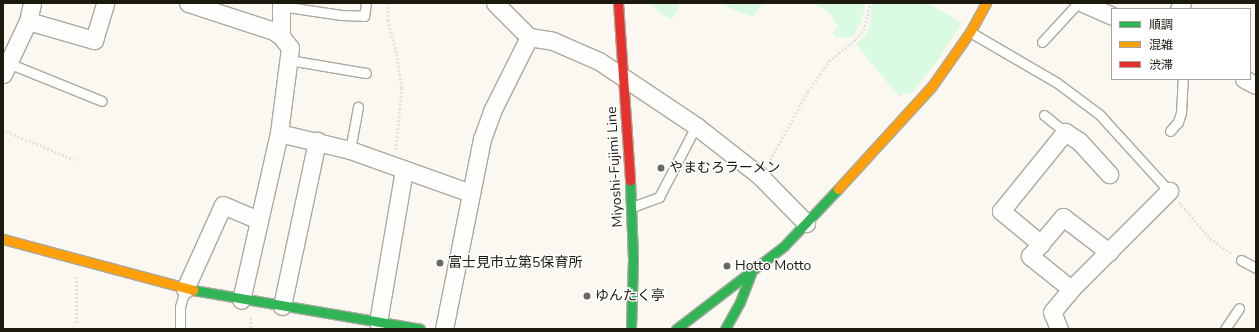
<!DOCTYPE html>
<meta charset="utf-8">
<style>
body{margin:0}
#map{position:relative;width:1259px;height:332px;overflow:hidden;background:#faf8f1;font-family:"Nunito Sans","Noto Sans JP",sans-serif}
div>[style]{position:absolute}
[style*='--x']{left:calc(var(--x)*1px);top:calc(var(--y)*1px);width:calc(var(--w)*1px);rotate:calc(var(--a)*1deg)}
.green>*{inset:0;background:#dbfae2}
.path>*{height:2.5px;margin-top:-1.25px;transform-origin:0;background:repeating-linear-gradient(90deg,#e3e2e0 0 2px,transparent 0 4px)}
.roads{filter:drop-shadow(1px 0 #aba9a0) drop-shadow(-1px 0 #aba9a0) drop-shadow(0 1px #aba9a0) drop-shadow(0 -1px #aba9a0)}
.lane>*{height:9px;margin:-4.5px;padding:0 4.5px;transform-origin:4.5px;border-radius:4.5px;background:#fefefd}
.street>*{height:17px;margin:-8.5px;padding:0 8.5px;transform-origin:8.5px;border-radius:8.5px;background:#fefefd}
.fast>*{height:9px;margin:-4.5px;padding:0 4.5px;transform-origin:4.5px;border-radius:4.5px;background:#30b455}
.slow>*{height:9px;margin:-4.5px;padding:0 4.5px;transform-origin:4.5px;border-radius:4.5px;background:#ff9f0a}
.jam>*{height:9px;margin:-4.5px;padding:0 4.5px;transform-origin:4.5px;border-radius:4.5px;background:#e5322d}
.dots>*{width:11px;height:11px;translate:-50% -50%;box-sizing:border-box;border:2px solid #fff;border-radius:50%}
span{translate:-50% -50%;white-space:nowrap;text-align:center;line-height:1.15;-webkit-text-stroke:3px #fff;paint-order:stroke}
.street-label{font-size:14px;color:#1c190d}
.poi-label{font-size:14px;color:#1c190d}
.left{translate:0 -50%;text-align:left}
.frame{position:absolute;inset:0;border:4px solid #1c190d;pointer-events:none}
.legend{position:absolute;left:1111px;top:8px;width:140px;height:72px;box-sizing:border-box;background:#fff;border:1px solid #a4a39e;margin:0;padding:5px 7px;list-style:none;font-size:12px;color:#1c190d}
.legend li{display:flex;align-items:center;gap:8px;height:20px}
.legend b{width:20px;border:1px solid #a4a39e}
</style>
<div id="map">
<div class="green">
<i style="clip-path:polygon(651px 3px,678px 3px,679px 10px,672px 19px,660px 14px)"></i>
<i style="clip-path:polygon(724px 3px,764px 3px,753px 17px,727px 7px)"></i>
<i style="clip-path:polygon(812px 3px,864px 3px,865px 7px,861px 22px,854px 35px,846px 38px,836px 37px,833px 33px,838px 27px,829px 12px)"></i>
<i style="clip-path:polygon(872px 3px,928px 3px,962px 23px,937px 61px,912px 93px,906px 94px,904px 92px,899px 97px,856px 44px,866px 35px,871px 22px)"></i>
</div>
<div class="path">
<i style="--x:389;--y:3;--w:17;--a:93"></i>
<i style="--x:388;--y:20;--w:35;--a:75"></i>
<i style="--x:397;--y:54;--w:34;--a:82"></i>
<i style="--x:402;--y:88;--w:63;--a:95.4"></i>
<i style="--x:3;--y:130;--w:78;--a:22.6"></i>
<i style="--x:768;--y:163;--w:82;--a:-60.9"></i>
<i style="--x:808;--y:91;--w:37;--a:-55"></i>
<i style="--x:829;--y:61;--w:35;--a:-39"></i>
<i style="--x:856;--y:39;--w:15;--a:-53"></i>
<i style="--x:865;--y:27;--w:25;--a:-78"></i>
<i style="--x:1179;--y:202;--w:48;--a:49.3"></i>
<i style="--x:1210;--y:238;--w:27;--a:36"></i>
<i style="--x:77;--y:277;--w:48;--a:90"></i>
<i style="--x:251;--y:318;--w:11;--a:90"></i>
</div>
<div class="roads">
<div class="lane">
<i style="--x:281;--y:6;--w:61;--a:8.5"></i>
<i style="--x:341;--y:15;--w:23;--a:2"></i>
<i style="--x:364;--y:16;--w:13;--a:-81"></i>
<i style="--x:970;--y:32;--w:99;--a:30.2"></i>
<i style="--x:1056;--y:82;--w:54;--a:36.7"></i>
<i style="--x:1099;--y:114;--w:104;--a:47.7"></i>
<i style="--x:1042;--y:42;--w:53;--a:-47.3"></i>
<i style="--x:289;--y:60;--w:78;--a:9.6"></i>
<i style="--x:8;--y:63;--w:101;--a:22"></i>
<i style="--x:1044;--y:115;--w:27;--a:39"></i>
<i style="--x:1170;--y:131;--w:12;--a:-48"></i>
<i style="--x:1178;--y:122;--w:9;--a:-72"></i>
<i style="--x:1181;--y:113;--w:34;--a:-87"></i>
<i style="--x:350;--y:150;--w:44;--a:-79.5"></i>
<i style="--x:632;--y:207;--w:29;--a:-20"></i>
<i style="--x:659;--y:197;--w:80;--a:-62.5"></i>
<i style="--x:1241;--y:260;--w:17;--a:28"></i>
<i style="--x:180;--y:329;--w:22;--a:-90"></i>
<i style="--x:180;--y:307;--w:19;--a:-74"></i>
<i style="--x:1225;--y:329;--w:25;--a:-56"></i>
</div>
<div class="street">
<i style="--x:188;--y:3;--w:90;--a:18"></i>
<i style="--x:274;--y:31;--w:9;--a:36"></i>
<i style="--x:281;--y:36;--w:15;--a:53"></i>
<i style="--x:290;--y:48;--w:86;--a:97.4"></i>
<i style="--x:279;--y:133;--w:171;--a:102.8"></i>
<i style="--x:281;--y:3;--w:33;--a:90"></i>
<i style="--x:495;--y:3;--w:48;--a:45"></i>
<i style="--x:529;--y:37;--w:24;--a:9"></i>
<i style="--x:553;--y:41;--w:50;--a:23.5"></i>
<i style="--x:599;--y:61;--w:117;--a:33.8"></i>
<i style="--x:696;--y:126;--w:81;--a:38"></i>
<i style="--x:760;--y:176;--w:66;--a:45.6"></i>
<i style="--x:1083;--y:3;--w:32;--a:24"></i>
<i style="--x:1179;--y:9;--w:7;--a:-63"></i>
<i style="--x:28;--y:21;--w:69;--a:16.1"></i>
<i style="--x:94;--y:40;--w:39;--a:-73"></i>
<i style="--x:3;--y:74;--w:59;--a:-64.7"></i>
<i style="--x:28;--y:21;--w:18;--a:-77"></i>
<i style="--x:1244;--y:79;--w:13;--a:27"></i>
<i style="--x:279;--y:133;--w:73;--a:13.5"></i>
<i style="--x:350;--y:150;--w:128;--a:19.6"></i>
<i style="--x:1041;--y:244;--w:52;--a:-140.5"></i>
<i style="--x:1001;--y:211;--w:102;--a:-51"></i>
<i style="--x:1065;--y:132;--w:17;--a:33"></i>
<i style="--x:1079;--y:141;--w:45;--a:47.7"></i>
<i style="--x:185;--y:289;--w:92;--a:-65.7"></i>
<i style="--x:223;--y:205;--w:39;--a:23"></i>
<i style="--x:1071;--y:289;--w:53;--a:-141.2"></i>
<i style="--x:1030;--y:256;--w:51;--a:-49.8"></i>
<i style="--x:1063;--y:217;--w:58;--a:37.3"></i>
<i style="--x:282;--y:306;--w:169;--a:-78"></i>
<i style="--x:378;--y:322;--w:154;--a:-80.3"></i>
<i style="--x:444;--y:329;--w:194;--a:-78.7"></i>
<i style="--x:482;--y:139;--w:30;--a:-70"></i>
<i style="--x:492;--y:111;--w:83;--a:-63.4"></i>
<i style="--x:1059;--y:329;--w:18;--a:-112"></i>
<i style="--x:1052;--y:312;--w:30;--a:-50"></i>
<i style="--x:1071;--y:289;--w:139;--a:-45"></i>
</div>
<div class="fast">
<i style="--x:630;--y:181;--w:79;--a:87.8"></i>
<i style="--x:633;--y:260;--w:69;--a:91.7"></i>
<i style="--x:193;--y:290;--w:230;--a:9.7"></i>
<i style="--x:676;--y:329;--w:136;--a:-37.5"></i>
<i style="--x:784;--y:246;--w:79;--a:-46.5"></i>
<i style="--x:725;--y:329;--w:31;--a:-61"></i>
<i style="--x:740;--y:302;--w:31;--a:-69"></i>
</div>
<div class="slow">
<i style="--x:838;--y:189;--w:139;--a:-47.6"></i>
<i style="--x:932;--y:86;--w:66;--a:-54.9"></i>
<i style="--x:970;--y:32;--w:33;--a:-61"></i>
<i style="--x:3;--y:239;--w:197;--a:15"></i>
</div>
<div class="jam">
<i style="--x:618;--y:3;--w:178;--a:86.1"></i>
</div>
</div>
<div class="dots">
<i style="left:661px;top:168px;background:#6a675d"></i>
<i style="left:440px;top:263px;background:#6a675d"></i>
<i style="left:727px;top:266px;background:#6a675d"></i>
<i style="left:587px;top:296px;background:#6a675d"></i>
</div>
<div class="street-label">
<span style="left:615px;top:167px;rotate:-93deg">Miyoshi-Fujimi Line</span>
</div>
<div class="poi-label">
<span class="left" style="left:669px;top:168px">やまむろラーメン</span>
<span class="left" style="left:448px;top:263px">富士見市立第5保育所</span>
<span class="left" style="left:735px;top:266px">Hotto Motto</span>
<span class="left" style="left:595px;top:296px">ゆんたく亭</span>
</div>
<div class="frame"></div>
<ul class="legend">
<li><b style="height:5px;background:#30b455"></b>順調</li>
<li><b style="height:5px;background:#ff9f0a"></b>混雑</li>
<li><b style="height:5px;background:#e5322d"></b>渋滞</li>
</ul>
</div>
